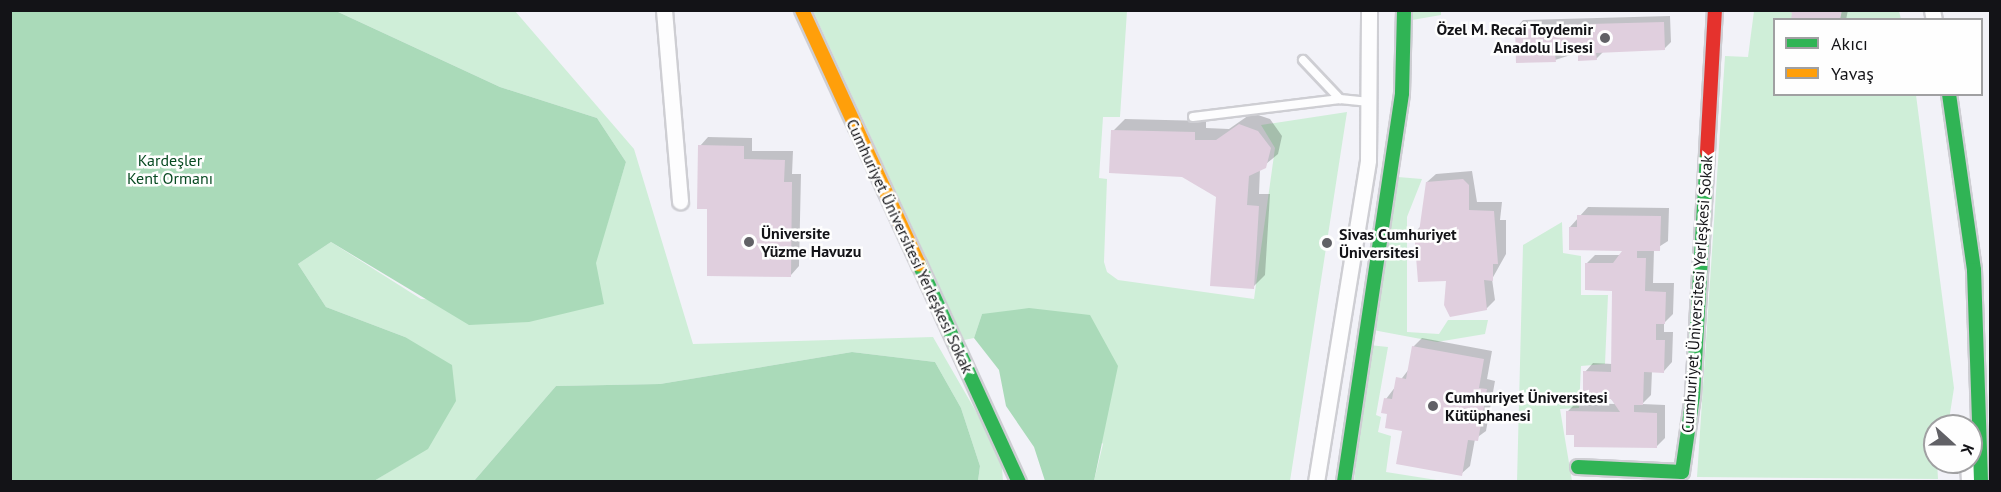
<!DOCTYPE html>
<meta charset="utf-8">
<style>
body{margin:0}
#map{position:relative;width:2001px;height:492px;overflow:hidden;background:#f2f2f8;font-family:"PT Sans",sans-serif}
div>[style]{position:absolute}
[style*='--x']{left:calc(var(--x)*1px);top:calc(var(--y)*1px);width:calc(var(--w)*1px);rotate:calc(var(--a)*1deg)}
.green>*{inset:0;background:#cfeed8}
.forest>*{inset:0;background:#aadab9}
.shadow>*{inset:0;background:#0003}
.building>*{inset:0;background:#e0cfde}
.roads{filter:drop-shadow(2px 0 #ceced3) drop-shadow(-2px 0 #ceced3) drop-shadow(0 2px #ceced3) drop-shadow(0 -2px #ceced3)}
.lane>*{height:8px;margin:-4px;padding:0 4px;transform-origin:4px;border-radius:4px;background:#fdfdfe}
.street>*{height:15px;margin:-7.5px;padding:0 7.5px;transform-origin:7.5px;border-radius:7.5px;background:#fdfdfe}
.fast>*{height:14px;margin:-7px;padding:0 7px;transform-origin:7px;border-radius:7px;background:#30b455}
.slow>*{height:14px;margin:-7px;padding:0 7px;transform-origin:7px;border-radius:7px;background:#ff9f0a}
.jam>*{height:14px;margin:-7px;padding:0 7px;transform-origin:7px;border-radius:7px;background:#e5322d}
.dots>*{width:16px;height:16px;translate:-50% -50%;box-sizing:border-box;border:3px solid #fefefe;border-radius:50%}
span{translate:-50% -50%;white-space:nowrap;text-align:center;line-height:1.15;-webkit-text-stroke:5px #fefefe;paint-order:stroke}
.poi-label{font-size:16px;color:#131317;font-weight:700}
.right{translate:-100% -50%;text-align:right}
.left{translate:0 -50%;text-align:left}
.park-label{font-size:16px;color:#094b23}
.street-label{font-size:16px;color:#131317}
.frame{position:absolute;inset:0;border:12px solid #131317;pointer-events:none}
.legend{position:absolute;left:1773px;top:18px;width:210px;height:78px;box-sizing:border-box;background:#fefefe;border:2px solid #a0a0a2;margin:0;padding:8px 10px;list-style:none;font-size:18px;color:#131317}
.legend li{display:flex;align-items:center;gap:12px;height:30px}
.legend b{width:30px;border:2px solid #a0a0a2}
.north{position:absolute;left:1923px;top:414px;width:60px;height:60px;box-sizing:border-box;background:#fefefe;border:2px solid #a0a0a2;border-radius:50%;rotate:111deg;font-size:16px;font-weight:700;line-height:24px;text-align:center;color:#131317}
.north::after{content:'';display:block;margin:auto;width:21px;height:27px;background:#616166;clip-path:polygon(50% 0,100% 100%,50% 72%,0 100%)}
</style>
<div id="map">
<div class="green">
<i style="clip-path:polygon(336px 11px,515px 11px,634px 149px,693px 344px,933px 337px,1001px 455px,1003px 481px,978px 481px,980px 466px,961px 408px,935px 362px,852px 352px,660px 384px,556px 386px,474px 481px,374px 481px,428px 448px,405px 337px,326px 307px,298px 264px,331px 242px,421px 299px,603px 304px,595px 263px,626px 162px,597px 118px,500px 87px)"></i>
<i style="clip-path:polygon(813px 11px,1127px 11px,1120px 117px,1103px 117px,1099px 178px,1107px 179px,1104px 262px,1107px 272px,1118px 280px,1254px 299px,1275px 148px,1261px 125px,1347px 112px,1290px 481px,1094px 481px,1103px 444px,982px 314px,974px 338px,964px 340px)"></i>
<i style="clip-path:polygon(1412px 11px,1441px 11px,1441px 15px,1412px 20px)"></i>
<i style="clip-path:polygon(1754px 11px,1899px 11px,1901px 19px,1774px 20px,1774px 94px,1916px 95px,1954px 388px,1948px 426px,1935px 426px,1938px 479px,1697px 477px,1725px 56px,1748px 57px)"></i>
<i style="clip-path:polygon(1398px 177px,1422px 179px,1407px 217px,1407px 332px,1439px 334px,1448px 320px,1488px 320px,1485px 334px,1437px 342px,1373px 330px)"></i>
<i style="clip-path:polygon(1562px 222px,1563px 253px,1581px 256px,1581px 295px,1608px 295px,1605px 364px,1581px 366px,1579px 408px,1560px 409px,1572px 481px,1517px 482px,1523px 245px)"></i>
<i style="clip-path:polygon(1369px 345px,1388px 347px,1376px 415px,1381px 417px,1378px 432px,1391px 436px,1386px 472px,1443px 481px,1354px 482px)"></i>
</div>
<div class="forest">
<i style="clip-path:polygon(10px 11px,336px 11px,500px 87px,597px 118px,626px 162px,596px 263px,604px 304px,529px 322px,469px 325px,331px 242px,298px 264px,326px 307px,405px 337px,452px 365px,456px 401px,428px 449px,374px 481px,11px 481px)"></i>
<i style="clip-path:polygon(1029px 308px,1090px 315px,1118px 366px,1094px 481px,1045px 481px,1034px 447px,1006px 406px,999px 370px,974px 338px,982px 314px)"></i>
<i style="clip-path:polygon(852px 352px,935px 362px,961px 408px,980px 466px,978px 481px,474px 481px,556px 386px,660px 384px)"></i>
</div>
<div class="shadow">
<i style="clip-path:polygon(1788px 10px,1848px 10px,1846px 20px,1792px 20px,1794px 12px)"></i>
<i style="clip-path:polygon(1670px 16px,1671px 42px,1664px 49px,1603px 52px,1596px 59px,1580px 52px,1555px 60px,1517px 27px,1523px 20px)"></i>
<i style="clip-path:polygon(1252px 113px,1270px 119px,1282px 136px,1278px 154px,1260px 169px,1259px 194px,1270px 194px,1265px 275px,1253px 287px,1218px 196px,1113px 131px,1125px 119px,1206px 121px,1206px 128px,1229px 129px)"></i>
<i style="clip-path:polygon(708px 137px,752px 138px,752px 151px,793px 151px,792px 174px,801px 174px,799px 266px,791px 275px,709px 208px,700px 146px)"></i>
<i style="clip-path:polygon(1472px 171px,1477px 202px,1502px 202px,1500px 220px,1506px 220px,1506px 254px,1492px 279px,1495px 300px,1486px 309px,1448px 279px,1415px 232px,1422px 225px,1427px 182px,1436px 174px)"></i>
<i style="clip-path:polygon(1588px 207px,1669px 208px,1668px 241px,1654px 250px,1653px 283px,1674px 283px,1673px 314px,1664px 323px,1664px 332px,1673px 332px,1672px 362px,1664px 371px,1652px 371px,1651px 395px,1642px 404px,1665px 405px,1665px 438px,1656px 447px,1575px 433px,1567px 412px,1576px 403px,1616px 404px,1585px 372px,1593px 363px,1613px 364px,1614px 290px,1587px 263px,1595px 255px,1621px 255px,1625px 249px,1570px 227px)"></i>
<i style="clip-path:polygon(1422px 338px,1492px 351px,1487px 379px,1495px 381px,1486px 431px,1475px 439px,1470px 466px,1461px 474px,1389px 413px,1386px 399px,1409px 369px,1413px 347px)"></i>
</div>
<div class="building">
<i style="clip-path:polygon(1786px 10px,1842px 10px,1840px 20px,1791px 20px,1792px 13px)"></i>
<i style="clip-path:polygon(1664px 22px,1665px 50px,1596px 53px,1597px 60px,1578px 61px,1578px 53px,1555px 54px,1556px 62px,1516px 63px,1515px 26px)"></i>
<i style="clip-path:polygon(1239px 124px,1258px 131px,1271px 148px,1266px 168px,1249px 176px,1247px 205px,1259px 206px,1254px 289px,1210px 286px,1216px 197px,1182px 177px,1109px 173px,1111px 130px,1195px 132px,1195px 140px,1216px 140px)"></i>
<i style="clip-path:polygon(698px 145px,744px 146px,744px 159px,785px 160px,784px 182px,792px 182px,791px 277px,707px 276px,707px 209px,697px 209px)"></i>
<i style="clip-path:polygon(1463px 179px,1469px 185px,1469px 210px,1494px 211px,1498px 264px,1493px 264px,1493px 281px,1484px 280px,1487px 310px,1450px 317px,1444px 305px,1446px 281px,1418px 282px,1414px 231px,1419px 232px,1426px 182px)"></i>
<i style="clip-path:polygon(1577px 215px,1661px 216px,1660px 251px,1637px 251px,1637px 258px,1646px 258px,1645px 291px,1666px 292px,1665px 324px,1656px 324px,1656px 340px,1665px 340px,1664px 373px,1644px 372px,1643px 405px,1634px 405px,1634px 412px,1657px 413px,1657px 448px,1574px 447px,1574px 435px,1566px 435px,1566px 411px,1620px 412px,1611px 399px,1583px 399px,1583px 371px,1611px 372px,1612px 291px,1585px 290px,1585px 263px,1613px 263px,1622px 251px,1569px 250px,1569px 227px,1577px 227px)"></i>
<i style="clip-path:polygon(1412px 346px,1484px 359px,1479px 388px,1487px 389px,1478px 441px,1468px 440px,1462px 476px,1396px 464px,1402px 431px,1385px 428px,1387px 414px,1381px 413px,1384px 398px,1392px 399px,1396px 377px,1406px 379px)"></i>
</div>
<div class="roads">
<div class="lane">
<i style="--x:1303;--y:60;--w:54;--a:46.5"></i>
<i style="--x:1340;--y:99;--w:27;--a:6"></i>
<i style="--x:1193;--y:117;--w:148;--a:-7"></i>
</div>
<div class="street">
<i style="--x:664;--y:10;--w:192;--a:85.2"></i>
<i style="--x:1932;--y:10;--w:10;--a:79"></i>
<i style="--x:1968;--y:462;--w:20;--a:87"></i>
<i style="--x:1316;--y:482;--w:326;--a:-80.8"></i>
<i style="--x:1368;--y:160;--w:150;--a:-89.6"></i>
</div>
<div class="fast">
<i style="--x:1949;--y:94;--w:178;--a:81.9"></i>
<i style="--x:1974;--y:270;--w:212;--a:88.1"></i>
<i style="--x:919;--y:264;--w:240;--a:65.4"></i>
<i style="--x:1578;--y:467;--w:104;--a:2.8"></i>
<i style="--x:1682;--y:472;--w:77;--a:-81.8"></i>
<i style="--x:1693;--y:396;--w:244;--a:-86.7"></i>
<i style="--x:1344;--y:482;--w:393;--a:-81.5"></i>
<i style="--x:1402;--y:93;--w:83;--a:-88.6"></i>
</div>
<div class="slow">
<i style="--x:802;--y:10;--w:280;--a:65.3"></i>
</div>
<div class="jam">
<i style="--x:1707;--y:152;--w:142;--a:-86.8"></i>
</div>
</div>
<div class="dots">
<i style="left:1605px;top:38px;background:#616166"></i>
<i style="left:749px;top:242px;background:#616166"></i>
<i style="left:1327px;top:243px;background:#616166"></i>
<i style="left:1433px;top:406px;background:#616166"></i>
</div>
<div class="poi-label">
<span class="right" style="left:1593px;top:38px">Özel M. Recai Toydemir<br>Anadolu Lisesi</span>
<span class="left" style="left:761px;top:242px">Üniversite<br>Yüzme Havuzu</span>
<span class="left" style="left:1339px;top:243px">Sivas Cumhuriyet<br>Üniversitesi</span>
<span class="left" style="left:1445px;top:406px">Cumhuriyet Üniversitesi<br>Kütüphanesi</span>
</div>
<div class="park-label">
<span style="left:170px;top:169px">Kardeşler<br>Kent Ormanı</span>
</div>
<div class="street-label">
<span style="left:910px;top:246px;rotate:65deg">Cumhuriyet Üniversitesi Yerleşkesi Sokak</span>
<span style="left:1697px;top:294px;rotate:-86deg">Cumhuriyet Üniversitesi Yerleşkesi Sokak</span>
</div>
<div class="frame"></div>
<ul class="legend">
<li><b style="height:8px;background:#30b455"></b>Akıcı</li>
<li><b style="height:8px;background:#ff9f0a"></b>Yavaş</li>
</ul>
<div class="north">K</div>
</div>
